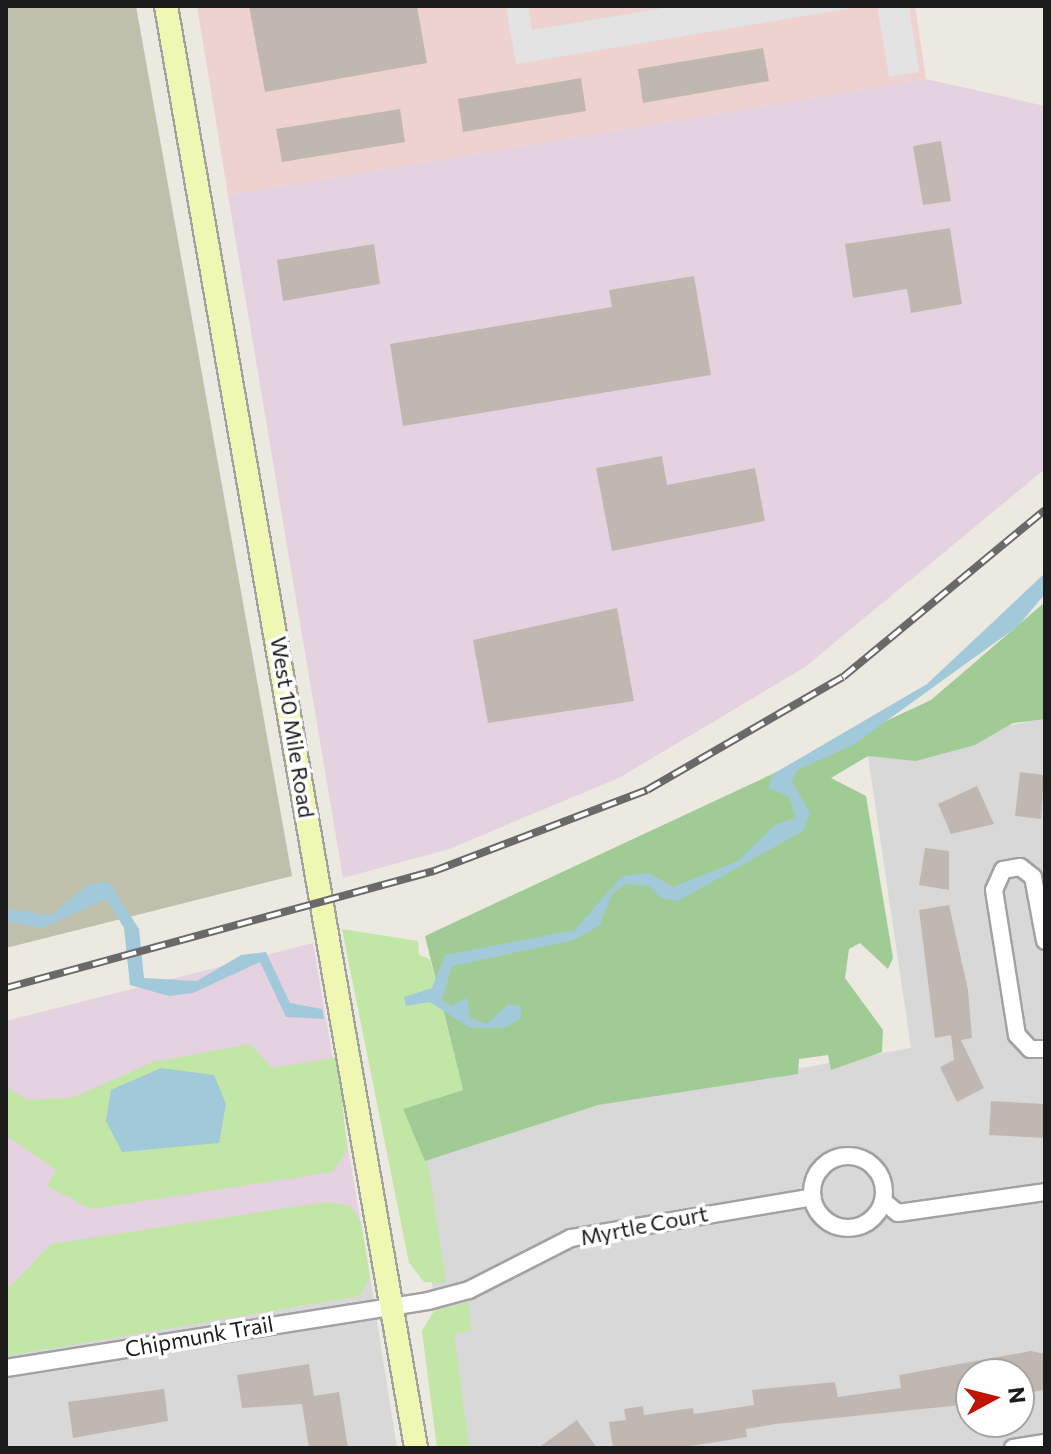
<!DOCTYPE html>
<style>
body{margin:0}
#map{position:relative;width:1051px;height:1454px;overflow:hidden;background:#ece9e0;font-family:Commissioner,sans-serif}
div>[style]{position:absolute}
[style*='--x']{left:calc(var(--x)*1px);top:calc(var(--y)*1px);width:calc(var(--w)*1px);rotate:calc(var(--a)*1deg)}
.residential>*{inset:0;background:#d9d8d8}
.commercial>*{inset:0;background:#edd2cf}
.industrial>*{inset:0;background:#e5d2e0}
.construction>*{inset:0;background:#bfc0ac}
.grass>*{inset:0;background:#c1e6a6}
.forest>*{inset:0;background:#a1cb95}
.parking>*{inset:0;background:#e3e3e3}
.water>*{inset:0;background:#a1c9da}
.building>*{inset:0;background:#c0b8b0}
.roads{filter:drop-shadow(2px 0 #a2a2a2) drop-shadow(-2px 0 #a2a2a2) drop-shadow(0 2px #a2a2a2) drop-shadow(0 -2px #a2a2a2)}
.street>*{height:16px;margin:-8px;padding:0 8px;transform-origin:8px;border-radius:8px;background:#fff}
.street>.ring{margin:-8px;padding:0;box-sizing:content-box;background:none;border:16px solid #fff;border-radius:50%}
.secondary>*{height:22px;margin:-11px;padding:0 11px;transform-origin:11px;border-radius:11px;background:#eff7b3}
.rail>*{height:8px;margin-top:-4px;transform-origin:0;background:repeating-linear-gradient(90deg,#fff 0 15px,#696969 0 30px);box-sizing:border-box;border-block:2px solid #696969}
span{translate:-50% -50%;white-space:nowrap;text-align:center;line-height:1.15;-webkit-text-stroke:7px #fff;paint-order:stroke}
.street-label{font-size:22px;color:#1b1b1b}
.frame{position:absolute;inset:0;border:8px solid #1b1b1b;pointer-events:none}
.north{position:absolute;left:955px;top:1358px;width:80px;height:80px;box-sizing:border-box;background:#fff;border:2px solid #a4a4a4;border-radius:50%;rotate:83deg;font-size:22px;font-weight:700;line-height:32px;text-align:center;color:#1b1b1b}
.north::after{content:'';display:block;margin:auto;width:28px;height:36px;background:#c11205;clip-path:polygon(50% 0,100% 100%,50% 72%,0 100%)}
</style>
<div id="map">
<div class="residential">
<i style="clip-path:polygon(evenodd,1045px 718px,1045px 1448px,462px 1448px,408px 1153px,598px 1105px,911px 1048px,868px 756px,1045px 718px,971px 1374px,1019px 1374px,1019px 1422px,971px 1422px,971px 1374px)"></i>
<i style="clip-path:polygon(370px 1277px,397px 1448px,6px 1448px,6px 1336px)"></i>
</div>
<div class="commercial">
<i style="clip-path:polygon(197px 6px,915px 6px,926px 79px,228px 195px)"></i>
</div>
<div class="industrial">
<i style="clip-path:polygon(926px 79px,1045px 106px,1045px 469px,805px 667px,619px 778px,449px 849px,343px 878px,228px 195px)"></i>
<i style="clip-path:polygon(313px 943px,370px 1277px,6px 1336px,6px 1021px)"></i>
</div>
<div class="construction">
<i style="clip-path:polygon(6px 6px,136px 6px,292px 876px,6px 948px)"></i>
</div>
<div class="grass">
<i style="clip-path:polygon(342px 929px,418px 941px,419px 955px,430px 959px,463px 1090px,403px 1109px,428px 1165px,446px 1283px,424px 1282px,409px 1263px)"></i>
<i style="clip-path:polygon(250px 1044px,272px 1068px,338px 1057px,347px 1150px,333px 1172px,91px 1209px,47px 1186px,56px 1170px,6px 1135px,6px 1087px,28px 1100px,72px 1098px,153px 1062px)"></i>
<i style="clip-path:polygon(327px 1202px,350px 1206px,361px 1222px,370px 1277px,359px 1296px,6px 1356px,6px 1291px,51px 1244px)"></i>
<i style="clip-path:polygon(468px 1302px,471px 1330px,454px 1334px,469px 1448px,437px 1448px,422px 1331px,434px 1311px)"></i>
</div>
<div class="forest">
<i style="clip-path:polygon(1045px 602px,1045px 719px,1013px 723px,975px 745px,916px 761px,868px 756px,831px 778px,866px 796px,893px 958px,888px 969px,860px 943px,849px 949px,845px 978px,883px 1030px,882px 1052px,831px 1070px,828px 1055px,799px 1059px,798px 1074px,598px 1105px,425px 1161px,403px 1109px,463px 1090px,425px 936px,931px 700px)"></i>
</div>
<div class="parking">
<i style="clip-path:polygon(506px 6px,528px 6px,532px 30px,676px 6px,865px 6px,516px 64px)"></i>
<i style="clip-path:polygon(877px 6px,909px 6px,919px 72px,889px 77px)"></i>
</div>
<div class="water">
<i style="clip-path:polygon(1045px 573px,1045px 594px,1018px 626px,853px 745px,797px 770px,792px 782px,810px 813px,803px 831px,678px 901px,661px 898px,649px 886px,625px 884px,612px 894px,600px 925px,574px 940px,452px 966px,442px 1000px,451px 1006px,467px 998px,470px 1018px,487px 1024px,509px 1004px,522px 1007px,520px 1019px,504px 1028px,470px 1028px,430px 1002px,406px 1006px,404px 997px,432px 988px,445px 955px,575px 930px,622px 876px,649px 873px,673px 887px,738px 861px,776px 824px,796px 818px,789px 797px,768px 788px,773px 774px,927px 684px)"></i>
<i style="clip-path:polygon(109px 882px,139px 929px,144px 978px,197px 981px,241px 955px,266px 952px,290px 1003px,322px 1009px,324px 1019px,286px 1017px,260px 962px,193px 993px,169px 996px,130px 985px,124px 928px,106px 899px,43px 928px,6px 921px,6px 909px,52px 915px,88px 884px)"></i>
<i style="clip-path:polygon(161px 1068px,214px 1075px,226px 1104px,219px 1143px,122px 1152px,106px 1121px,111px 1090px)"></i>
</div>
<div class="building">
<i style="clip-path:polygon(249px 6px,417px 6px,427px 63px,265px 92px)"></i>
<i style="clip-path:polygon(763px 48px,769px 81px,643px 103px,638px 69px)"></i>
<i style="clip-path:polygon(581px 78px,586px 111px,463px 132px,458px 99px)"></i>
<i style="clip-path:polygon(400px 109px,405px 142px,282px 162px,276px 129px)"></i>
<i style="clip-path:polygon(941px 141px,951px 201px,923px 205px,913px 146px)"></i>
<i style="clip-path:polygon(950px 228px,962px 304px,911px 313px,907px 289px,853px 298px,845px 244px)"></i>
<i style="clip-path:polygon(374px 244px,380px 284px,283px 301px,277px 260px)"></i>
<i style="clip-path:polygon(694px 276px,711px 375px,403px 426px,390px 344px,612px 307px,609px 290px)"></i>
<i style="clip-path:polygon(662px 456px,667px 485px,755px 468px,765px 521px,612px 551px,596px 468px)"></i>
<i style="clip-path:polygon(617px 608px,634px 701px,488px 723px,473px 640px)"></i>
<i style="clip-path:polygon(1020px 772px,1044px 775px,1041px 819px,1015px 816px)"></i>
<i style="clip-path:polygon(977px 786px,994px 824px,951px 834px,938px 804px)"></i>
<i style="clip-path:polygon(925px 848px,949px 851px,949px 890px,919px 885px)"></i>
<i style="clip-path:polygon(949px 905px,968px 990px,972px 1038px,961px 1040px,984px 1088px,957px 1102px,940px 1067px,954px 1060px,951px 1035px,935px 1038px,919px 910px)"></i>
<i style="clip-path:polygon(991px 1101px,1045px 1104px,1045px 1138px,989px 1135px)"></i>
<i style="clip-path:polygon(1031px 1351px,1045px 1354px,1045px 1390px,1019px 1394px,1019px 1374px,971px 1374px,971px 1404px,776px 1424px,746px 1429px,747px 1437px,679px 1448px,613px 1448px,609px 1422px,626px 1420px,624px 1409px,643px 1406px,644px 1415px,693px 1408px,694px 1414px,754px 1405px,752px 1390px,835px 1382px,838px 1397px,901px 1388px,899px 1375px)"></i>
<i style="clip-path:polygon(309px 1364px,314px 1396px,339px 1392px,348px 1448px,309px 1448px,302px 1404px,242px 1408px,237px 1375px)"></i>
<i style="clip-path:polygon(164px 1389px,168px 1421px,73px 1438px,68px 1402px)"></i>
<i style="clip-path:polygon(577px 1420px,597px 1448px,538px 1448px)"></i>
</div>
<div class="roads">
<div class="street">
<i style="--x:1045;--y:941;--w:65;--a:-100.6"></i>
<i style="--x:1033;--y:877;--w:16;--a:-142"></i>
<i style="--x:1020;--y:867;--w:17;--a:170"></i>
<i style="--x:1003;--y:870;--w:22;--a:114"></i>
<i style="--x:994;--y:890;--w:147;--a:81"></i>
<i style="--x:1017;--y:1035;--w:19;--a:47"></i>
<i style="--x:1030;--y:1049;--w:15;--a:0"></i>
<i class="ring" style="left:812px;top:1156px;width:56px;height:56px"></i>
<i style="--x:883;--y:1201;--w:19;--a:39"></i>
<i style="--x:898;--y:1213;--w:148;--a:-8.1"></i>
<i style="--x:6;--y:1368;--w:427;--a:-9"></i>
<i style="--x:428;--y:1301;--w:42;--a:-15"></i>
<i style="--x:469;--y:1290;--w:114;--a:-27"></i>
<i style="--x:571;--y:1238;--w:245;--a:-9.6"></i>
<i style="--x:1013;--y:1448;--w:32;--a:-9"></i>
</div>
<div class="secondary">
<i style="--x:166;--y:6;--w:1464;--a:80.16"></i>
</div>
</div>
<div class="rail">
<i style="--x:6;--y:988;--w:444;--a:-15.3"></i>
<i style="--x:434;--y:871;--w:228;--a:-20.8"></i>
<i style="--x:647;--y:790;--w:226;--a:-30"></i>
<i style="--x:843;--y:677;--w:262;--a:-39.6"></i>
</div>
<div class="street-label">
<span style="left:293px;top:727px;rotate:81deg">West 10 Mile Road</span>
<span style="left:644px;top:1225px;rotate:-11deg">Myrtle Court</span>
<span style="left:199px;top:1336px;rotate:-10deg">Chipmunk Trail</span>
</div>
<div class="frame"></div>
<div class="north">N</div>
</div>
